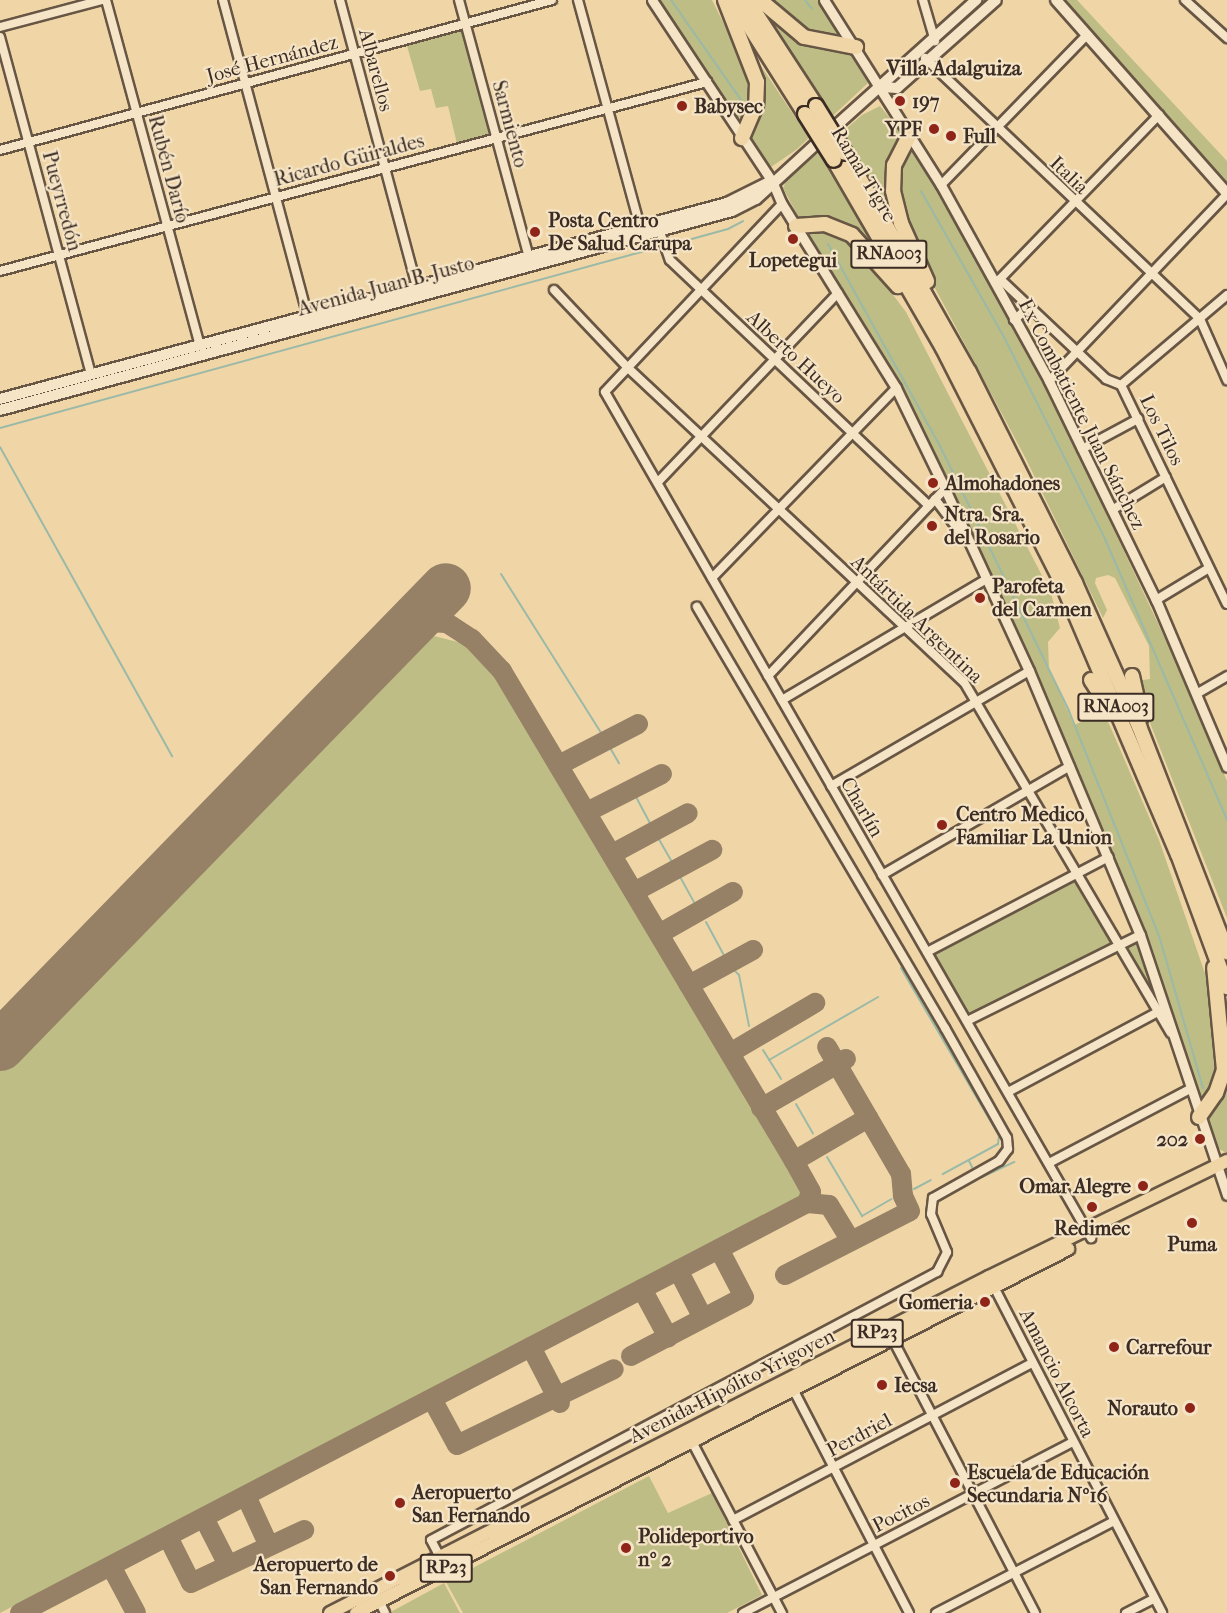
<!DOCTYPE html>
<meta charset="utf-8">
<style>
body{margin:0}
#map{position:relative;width:1227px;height:1613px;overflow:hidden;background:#f0d6a7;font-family:"IM FELL French Canon",serif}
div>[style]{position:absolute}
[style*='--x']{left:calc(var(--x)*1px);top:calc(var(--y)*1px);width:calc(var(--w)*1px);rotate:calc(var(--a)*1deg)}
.green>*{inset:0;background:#bdbd85}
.stream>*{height:2px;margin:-1px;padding:0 1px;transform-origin:1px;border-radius:1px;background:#9ab9a7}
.taxiway>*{height:20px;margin:-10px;padding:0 10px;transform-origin:10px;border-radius:10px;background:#968166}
.runway>*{height:50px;margin:-25px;padding:0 25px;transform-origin:25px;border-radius:25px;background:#968166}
.roads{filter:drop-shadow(2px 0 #685645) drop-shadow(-2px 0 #685645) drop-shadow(0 2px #685645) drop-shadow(0 -2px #685645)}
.minor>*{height:8px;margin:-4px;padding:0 4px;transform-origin:4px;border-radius:4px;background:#f5e4c6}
.tertiary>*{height:9px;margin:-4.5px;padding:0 4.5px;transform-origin:4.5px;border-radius:4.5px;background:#f5e4c6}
.secondary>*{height:10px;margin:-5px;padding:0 5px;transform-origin:5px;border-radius:5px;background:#f5e4c6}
.primary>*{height:12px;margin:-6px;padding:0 6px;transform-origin:6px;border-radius:6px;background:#f0d6a7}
.motorway>*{height:14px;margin:-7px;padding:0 7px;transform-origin:7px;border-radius:7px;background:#f0d6a7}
.bridges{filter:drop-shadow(2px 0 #3b2c24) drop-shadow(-2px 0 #3b2c24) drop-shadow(0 2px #3b2c24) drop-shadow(0 -2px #3b2c24)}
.motorway-bridge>*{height:14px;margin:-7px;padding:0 7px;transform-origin:7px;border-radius:7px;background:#f0d6a7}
.dots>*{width:16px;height:16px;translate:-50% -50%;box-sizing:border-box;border:3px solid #f5e4c6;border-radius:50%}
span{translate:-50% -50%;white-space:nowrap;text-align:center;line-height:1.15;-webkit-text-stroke:4.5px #f5e4c6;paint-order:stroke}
.shield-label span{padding:2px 4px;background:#f5e4c6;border:2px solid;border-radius:4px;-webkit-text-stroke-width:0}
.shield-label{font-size:18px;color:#3b2c24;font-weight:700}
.street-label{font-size:20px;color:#3b2c24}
.poi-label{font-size:20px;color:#3b2c24;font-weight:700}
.left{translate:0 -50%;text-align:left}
.right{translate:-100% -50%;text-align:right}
.neighbourhood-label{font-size:21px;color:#3b2c24;font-weight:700}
</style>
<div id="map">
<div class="green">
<i style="clip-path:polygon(651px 0,712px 0,745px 66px,751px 107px,746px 117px,735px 118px)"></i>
<i style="clip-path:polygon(768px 0,818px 0,839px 29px,839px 40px,816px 39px)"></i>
<i style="clip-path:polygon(1064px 0,1077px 0,1227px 161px,1227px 184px)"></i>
<i style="clip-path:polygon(758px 3px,807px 43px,851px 54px,868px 83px,796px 150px,771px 167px,765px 164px,748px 137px,758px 106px,745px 42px,803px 129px,826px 109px)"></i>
<i style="clip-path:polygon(465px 23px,497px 138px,458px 148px,448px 106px,436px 108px,431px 89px,420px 91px,405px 39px)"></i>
<i style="clip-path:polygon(880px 106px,899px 129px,897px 225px,852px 148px,828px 167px,884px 265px,857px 237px,799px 218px,783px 188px,786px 181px,862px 115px)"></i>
<i style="clip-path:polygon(907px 149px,921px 157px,1048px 390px,1188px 687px,1227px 781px,1227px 918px,1139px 695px,1136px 681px,1150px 679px,1149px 646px,1115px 578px,1108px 575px,1096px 578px,1095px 583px,1107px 610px,1103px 618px,1026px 459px,928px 275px,900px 204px,899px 166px)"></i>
<i style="clip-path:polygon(819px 227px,860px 251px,906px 312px,1051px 593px,1060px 628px,1048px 642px,1049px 669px,1074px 725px,1098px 715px,1089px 686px,1110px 726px,1159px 840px,1210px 988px,1220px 1070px,1205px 1101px,1199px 1099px,1151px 952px,1033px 668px,932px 455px,805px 234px)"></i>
<i style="clip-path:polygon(434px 636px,466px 644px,506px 689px,801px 1189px,800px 1196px,0 1613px,0 1071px,417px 641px)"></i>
<i style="clip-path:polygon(1075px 878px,1112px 943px,967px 1014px,934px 957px,935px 952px)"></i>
<i style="clip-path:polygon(1132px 942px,1139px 943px,1157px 1002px,1125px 950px)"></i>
<i style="clip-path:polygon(1227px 1067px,1227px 1153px,1215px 1147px,1207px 1121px)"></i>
<i style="clip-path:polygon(649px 1476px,668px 1513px,712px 1493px,762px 1595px,727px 1613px,463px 1613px,446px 1582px)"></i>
<i style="clip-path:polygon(444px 1583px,460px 1613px,389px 1613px)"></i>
</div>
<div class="stream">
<i style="--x:671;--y:0;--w:122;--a:55"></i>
<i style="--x:805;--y:0;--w:11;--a:52"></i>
<i style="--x:921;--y:191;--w:168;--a:60.4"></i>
<i style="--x:1004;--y:337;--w:226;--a:63.4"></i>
<i style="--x:1105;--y:539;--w:306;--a:66.5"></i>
<i style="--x:828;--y:244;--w:229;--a:61"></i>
<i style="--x:939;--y:444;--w:297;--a:64"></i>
<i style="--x:1069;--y:711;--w:245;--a:68.2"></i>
<i style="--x:1160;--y:939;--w:155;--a:73.9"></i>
<i style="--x:670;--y:245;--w:60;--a:-15.4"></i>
<i style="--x:728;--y:229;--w:17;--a:-28"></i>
<i style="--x:0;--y:428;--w:676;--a:-15.35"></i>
<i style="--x:0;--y:447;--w:354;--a:60.9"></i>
<i style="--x:501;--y:574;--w:188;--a:57.8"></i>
<i style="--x:609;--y:746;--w:20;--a:60"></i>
<i style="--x:635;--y:795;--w:36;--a:62"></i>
<i style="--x:657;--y:836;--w:34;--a:60"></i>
<i style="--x:679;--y:875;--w:31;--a:61"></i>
<i style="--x:706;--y:922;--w:42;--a:61.6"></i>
<i style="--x:732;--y:968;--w:10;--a:45"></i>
<i style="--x:739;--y:975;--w:52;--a:78.9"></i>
<i style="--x:901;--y:968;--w:194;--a:59.7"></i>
<i style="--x:999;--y:1136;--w:8;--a:97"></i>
<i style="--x:998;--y:1144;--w:63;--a:151.4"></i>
<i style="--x:763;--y:1050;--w:34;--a:58"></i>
<i style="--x:769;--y:1060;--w:126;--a:-30"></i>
<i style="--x:796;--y:1104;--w:34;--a:60"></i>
<i style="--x:827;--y:1157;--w:69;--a:59.3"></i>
<i style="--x:862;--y:1216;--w:34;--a:-30"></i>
<i style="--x:969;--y:1161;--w:7;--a:63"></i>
<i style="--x:980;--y:1178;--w:38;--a:-25"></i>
<i style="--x:914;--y:1189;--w:19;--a:-28"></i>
</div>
<div class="taxiway">
<i style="--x:406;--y:630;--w:23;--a:-20"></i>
<i style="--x:428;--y:622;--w:19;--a:3"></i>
<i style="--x:447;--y:623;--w:30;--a:33"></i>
<i style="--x:472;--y:639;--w:44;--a:46.8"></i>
<i style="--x:502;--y:671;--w:570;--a:59.21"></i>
<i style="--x:794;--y:1161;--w:35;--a:61"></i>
<i style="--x:811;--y:1192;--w:12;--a:110"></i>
<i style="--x:559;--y:765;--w:89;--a:-27.4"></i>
<i style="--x:587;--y:812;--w:84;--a:-26.9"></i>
<i style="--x:612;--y:854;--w:86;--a:-28.3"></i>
<i style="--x:634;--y:892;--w:89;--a:-28.3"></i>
<i style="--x:659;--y:934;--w:85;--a:-29.6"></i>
<i style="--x:689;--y:985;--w:73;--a:-28.7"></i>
<i style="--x:730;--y:1053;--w:99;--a:-30.5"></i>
<i style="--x:761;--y:1108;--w:98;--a:-30"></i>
<i style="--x:794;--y:1161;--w:86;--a:-30.2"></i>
<i style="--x:678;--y:1270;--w:54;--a:62.5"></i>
<i style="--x:785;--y:1275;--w:140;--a:-27.1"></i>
<i style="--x:910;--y:1211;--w:17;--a:-115"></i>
<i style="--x:903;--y:1196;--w:22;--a:-95"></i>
<i style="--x:901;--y:1174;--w:147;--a:-120.2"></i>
<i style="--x:642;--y:1289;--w:55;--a:61.6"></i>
<i style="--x:531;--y:1347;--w:63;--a:62.6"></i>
<i style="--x:631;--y:1356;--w:127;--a:-27.6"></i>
<i style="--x:744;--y:1297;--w:54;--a:-117.5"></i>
<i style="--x:432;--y:1399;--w:52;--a:61.5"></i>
<i style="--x:457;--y:1445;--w:174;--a:-25.8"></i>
<i style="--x:246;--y:1496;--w:55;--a:65.3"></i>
<i style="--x:204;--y:1518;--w:53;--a:62.9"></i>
<i style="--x:168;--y:1537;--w:51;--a:63.4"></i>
<i style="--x:191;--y:1583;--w:125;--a:-25.1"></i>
<i style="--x:111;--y:1566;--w:53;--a:62"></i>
<i style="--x:20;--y:1613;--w:887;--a:-27.52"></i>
<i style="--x:807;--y:1203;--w:22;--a:5"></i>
<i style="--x:829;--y:1205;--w:42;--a:58.6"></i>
</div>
<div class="runway">
<i style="--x:0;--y:1046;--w:639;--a:-45.76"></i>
</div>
<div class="roads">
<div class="minor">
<i style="--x:106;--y:0;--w:359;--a:74.8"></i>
<i style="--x:223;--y:0;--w:331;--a:75"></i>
<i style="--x:340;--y:0;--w:297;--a:75"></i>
<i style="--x:459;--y:0;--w:266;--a:74.8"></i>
<i style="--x:578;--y:0;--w:238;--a:74.7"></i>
<i style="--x:923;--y:0;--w:43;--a:73.7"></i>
<i style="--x:1185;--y:0;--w:57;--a:42.1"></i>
<i style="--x:0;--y:27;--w:106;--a:-14.8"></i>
<i style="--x:0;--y:37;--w:349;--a:74.9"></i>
<i style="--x:925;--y:58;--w:379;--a:43.5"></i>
<i style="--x:1200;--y:319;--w:67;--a:66.1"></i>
<i style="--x:0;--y:150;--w:572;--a:-15.2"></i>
<i style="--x:941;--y:185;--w:208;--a:-45.8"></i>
<i style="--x:782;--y:204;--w:258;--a:133.3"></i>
<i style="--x:605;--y:392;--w:976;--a:60.12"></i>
<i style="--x:658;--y:226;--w:36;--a:71"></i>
<i style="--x:670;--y:260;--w:357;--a:43.5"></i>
<i style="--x:0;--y:271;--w:732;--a:-14.97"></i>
<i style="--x:1000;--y:279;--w:146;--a:43.3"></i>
<i style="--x:1106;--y:379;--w:16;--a:22"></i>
<i style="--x:1121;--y:385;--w:243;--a:64.2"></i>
<i style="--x:997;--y:282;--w:233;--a:-45.9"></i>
<i style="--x:554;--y:290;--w:106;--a:46.5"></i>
<i style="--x:627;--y:367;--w:461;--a:43.1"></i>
<i style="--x:964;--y:682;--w:407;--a:59.5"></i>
<i style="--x:1014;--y:320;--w:20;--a:-41"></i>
<i style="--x:1049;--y:381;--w:258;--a:-46.4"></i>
<i style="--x:1121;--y:385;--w:139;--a:-40.3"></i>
<i style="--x:1082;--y:449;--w:64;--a:-28.2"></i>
<i style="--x:658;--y:482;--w:261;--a:-46.4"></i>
<i style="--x:935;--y:499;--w:46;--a:52.9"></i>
<i style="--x:1112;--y:510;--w:63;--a:-31.4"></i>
<i style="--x:712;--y:578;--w:264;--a:-45.9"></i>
<i style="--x:1156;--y:600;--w:62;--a:-31.1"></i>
<i style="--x:768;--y:676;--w:257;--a:-46.6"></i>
<i style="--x:1198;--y:693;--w:34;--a:-30"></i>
<i style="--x:782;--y:700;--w:238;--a:-30.6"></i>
<i style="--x:831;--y:786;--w:229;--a:-30.1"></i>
<i style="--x:882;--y:875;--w:217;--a:-30.1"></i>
<i style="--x:927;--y:952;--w:205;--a:-27.6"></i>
<i style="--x:967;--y:1021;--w:193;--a:-26.4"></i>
<i style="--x:1008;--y:1092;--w:172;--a:-28.1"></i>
<i style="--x:1049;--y:1163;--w:159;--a:-27.7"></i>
<i style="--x:992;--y:1283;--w:371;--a:62.7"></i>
<i style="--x:892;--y:1338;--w:310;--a:62.5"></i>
<i style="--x:793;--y:1389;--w:252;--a:62.6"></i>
<i style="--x:690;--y:1438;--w:198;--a:62.3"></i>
<i style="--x:733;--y:1520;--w:338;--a:-27.7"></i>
<i style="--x:440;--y:1557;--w:19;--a:-118"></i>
<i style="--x:431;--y:1540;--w:573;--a:-27.91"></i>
<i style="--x:937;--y:1272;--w:22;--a:-63"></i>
<i style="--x:947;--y:1252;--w:41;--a:-112.8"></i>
<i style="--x:931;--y:1214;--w:16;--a:-83"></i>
<i style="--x:933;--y:1198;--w:76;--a:-29.3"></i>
<i style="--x:999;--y:1161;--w:15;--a:-53"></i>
<i style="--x:1008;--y:1149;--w:11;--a:-95"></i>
<i style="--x:1007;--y:1138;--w:126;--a:-119.4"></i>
<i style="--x:945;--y:1028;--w:489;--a:-120.5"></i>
<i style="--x:379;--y:1601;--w:13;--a:63"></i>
<i style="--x:743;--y:1613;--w:372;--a:-27.4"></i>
<i style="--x:936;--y:1613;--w:200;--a:-27.3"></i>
<i style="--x:1126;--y:1613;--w:31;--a:-27"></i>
</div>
<div class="tertiary">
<i style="--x:652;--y:0;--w:217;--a:56.5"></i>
<i style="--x:772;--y:181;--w:25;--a:67"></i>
<i style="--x:782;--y:204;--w:216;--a:58.2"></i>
<i style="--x:896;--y:388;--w:112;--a:64.1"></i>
<i style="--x:945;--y:489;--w:200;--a:65.2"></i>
<i style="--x:1029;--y:671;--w:286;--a:67.2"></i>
<i style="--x:1140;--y:935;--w:274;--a:71.5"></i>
<i style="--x:824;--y:0;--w:219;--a:57.7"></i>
<i style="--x:941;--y:185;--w:224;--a:61.1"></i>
<i style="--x:1049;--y:381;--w:244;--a:64"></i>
<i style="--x:1156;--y:600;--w:181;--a:67"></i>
</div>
<div class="secondary">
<i style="--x:1056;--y:0;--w:258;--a:48.5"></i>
<i style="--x:882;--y:87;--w:15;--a:4"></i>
<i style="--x:897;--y:88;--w:132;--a:-41.6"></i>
<i style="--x:838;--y:124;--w:186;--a:-41.9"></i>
<i style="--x:0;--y:399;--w:753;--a:-15.09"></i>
<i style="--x:727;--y:203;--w:45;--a:-26.6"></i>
<i style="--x:0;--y:410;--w:759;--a:-15.21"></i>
<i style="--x:732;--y:211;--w:27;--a:-27"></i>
<i style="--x:756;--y:199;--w:81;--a:-42.5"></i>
</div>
<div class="primary">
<i style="--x:330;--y:1613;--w:740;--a:-27.02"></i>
<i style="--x:989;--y:1277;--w:265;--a:-26"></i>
<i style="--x:356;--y:1613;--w:800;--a:-27.08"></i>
</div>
<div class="motorway">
<i style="--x:725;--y:0;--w:88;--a:68.7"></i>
<i style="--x:757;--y:82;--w:23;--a:92"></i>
<i style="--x:756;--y:105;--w:36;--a:113"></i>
<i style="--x:733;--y:0;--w:135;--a:57.7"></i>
<i style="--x:747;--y:0;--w:126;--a:56.9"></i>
<i style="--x:760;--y:0;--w:57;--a:40.1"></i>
<i style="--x:804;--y:37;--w:53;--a:10.9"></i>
<i style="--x:910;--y:134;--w:35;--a:117"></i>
<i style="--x:894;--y:165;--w:26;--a:92"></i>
<i style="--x:893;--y:191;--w:33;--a:76"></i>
<i style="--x:901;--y:223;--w:64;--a:65.9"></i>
<i style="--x:845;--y:153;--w:252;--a:60.5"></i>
<i style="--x:969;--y:372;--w:236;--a:63.3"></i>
<i style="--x:1075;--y:583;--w:157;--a:65.9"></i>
<i style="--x:1139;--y:726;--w:243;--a:68.7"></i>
<i style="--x:834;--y:160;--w:217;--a:59.9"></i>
<i style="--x:943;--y:348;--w:266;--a:63.1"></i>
<i style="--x:1063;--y:585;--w:293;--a:66.9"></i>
<i style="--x:1178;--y:854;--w:142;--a:69.8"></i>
<i style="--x:796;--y:226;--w:29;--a:-4"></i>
<i style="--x:825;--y:224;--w:29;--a:22"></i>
<i style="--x:852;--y:235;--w:69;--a:48"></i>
<i style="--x:1132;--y:676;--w:42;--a:77.6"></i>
<i style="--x:1091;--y:680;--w:31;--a:57"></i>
<i style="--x:1199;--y:1117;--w:29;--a:-55"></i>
<i style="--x:1216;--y:1093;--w:24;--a:-71"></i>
<i style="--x:1224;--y:1070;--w:103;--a:-95.5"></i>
</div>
</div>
<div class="bridges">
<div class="motorway-bridge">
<i style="--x:816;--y:106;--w:55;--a:58.3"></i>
<i style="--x:805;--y:114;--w:54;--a:57.8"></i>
</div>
</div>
<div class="dots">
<i style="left:900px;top:101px;background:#8f2418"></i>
<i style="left:682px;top:106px;background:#8f2418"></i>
<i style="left:934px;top:129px;background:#8f2418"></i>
<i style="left:951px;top:136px;background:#8f2418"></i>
<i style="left:535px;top:232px;background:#8f2418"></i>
<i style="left:793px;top:239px;background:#8f2418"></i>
<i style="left:933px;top:483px;background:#8f2418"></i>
<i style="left:932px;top:526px;background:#8f2418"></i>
<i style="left:980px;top:598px;background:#8f2418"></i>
<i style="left:942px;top:825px;background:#8f2418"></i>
<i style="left:1200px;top:1139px;background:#8f2418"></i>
<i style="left:1143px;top:1186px;background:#8f2418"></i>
<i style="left:1092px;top:1207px;background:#8f2418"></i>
<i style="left:1192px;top:1223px;background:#8f2418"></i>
<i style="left:985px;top:1302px;background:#8f2418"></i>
<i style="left:1114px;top:1347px;background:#8f2418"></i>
<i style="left:882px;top:1385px;background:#8f2418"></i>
<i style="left:1190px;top:1408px;background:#8f2418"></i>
<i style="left:955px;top:1483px;background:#8f2418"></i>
<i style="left:400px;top:1503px;background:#8f2418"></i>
<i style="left:626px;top:1548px;background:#8f2418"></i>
<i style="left:390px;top:1576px;background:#8f2418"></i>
</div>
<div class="shield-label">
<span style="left:889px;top:254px">RNA003</span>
<span style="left:1116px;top:707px">RNA003</span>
<span style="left:877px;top:1333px">RP23</span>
<span style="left:446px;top:1568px">RP23</span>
</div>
<div class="street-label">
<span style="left:272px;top:59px;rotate:-15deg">José Hernández</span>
<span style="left:376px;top:70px;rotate:75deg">Albarellos</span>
<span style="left:510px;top:124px;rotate:75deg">Sarmiento</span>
<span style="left:349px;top:160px;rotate:-15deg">Ricardo Güiraldes</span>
<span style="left:169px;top:169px;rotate:75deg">Rubén Darío</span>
<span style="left:864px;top:174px;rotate:59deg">Ramal Tigre</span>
<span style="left:1069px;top:175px;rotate:44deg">Italia</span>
<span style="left:62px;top:201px;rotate:75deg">Pueyrredón</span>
<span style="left:386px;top:286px;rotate:-15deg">Avenida Juan B. Justo</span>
<span style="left:796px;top:357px;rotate:43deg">Alberto Hueyo</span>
<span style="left:1082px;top:414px;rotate:63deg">Ex Combatiente Juan Sánchez</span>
<span style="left:1162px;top:430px;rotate:64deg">Los Tilos</span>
<span style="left:917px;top:619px;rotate:44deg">Antártida Argentina</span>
<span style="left:862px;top:807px;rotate:60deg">Charlín</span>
<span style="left:1057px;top:1373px;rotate:63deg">Amancio Alcorta</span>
<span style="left:732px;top:1386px;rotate:-27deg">Avenida Hipólito Yrigoyen</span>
<span style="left:859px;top:1435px;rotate:-28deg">Perdriel</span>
<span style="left:901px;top:1513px;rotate:-27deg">Pocitos</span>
</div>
<div class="poi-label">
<span class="left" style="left:912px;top:101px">197</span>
<span class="left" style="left:694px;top:106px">Babysec</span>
<span class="right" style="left:922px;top:129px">YPF</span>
<span class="left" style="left:963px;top:136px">Full</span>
<span class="left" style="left:548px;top:232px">Posta Centro<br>De Salud Carupa</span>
<span style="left:793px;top:260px">Lopetegui</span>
<span class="left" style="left:945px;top:483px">Almohadones</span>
<span class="left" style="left:944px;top:526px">Ntra. Sra.<br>del Rosario</span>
<span class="left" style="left:992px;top:598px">Parofeta<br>del Carmen</span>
<span class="left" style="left:956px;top:826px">Centro Medico<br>Familiar La Union</span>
<span class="right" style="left:1188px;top:1139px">202</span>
<span class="right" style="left:1131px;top:1186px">Omar Alegre</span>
<span style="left:1092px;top:1228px">Redimec</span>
<span style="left:1192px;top:1244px">Puma</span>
<span class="right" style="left:973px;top:1302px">Gomeria</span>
<span class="left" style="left:1126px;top:1347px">Carrefour</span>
<span class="left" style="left:894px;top:1385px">Iecsa</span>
<span class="right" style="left:1178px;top:1408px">Norauto</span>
<span class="left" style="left:967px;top:1484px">Escuela de Educación<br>Secundaria Nº16</span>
<span class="left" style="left:412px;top:1504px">Aeropuerto<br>San Fernando</span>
<span class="left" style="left:638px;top:1548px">Polideportivo<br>nº 2</span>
<span class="right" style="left:378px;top:1576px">Aeropuerto de<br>San Fernando</span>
</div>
<div class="neighbourhood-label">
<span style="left:954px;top:68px">Villa Adalguiza</span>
</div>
</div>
